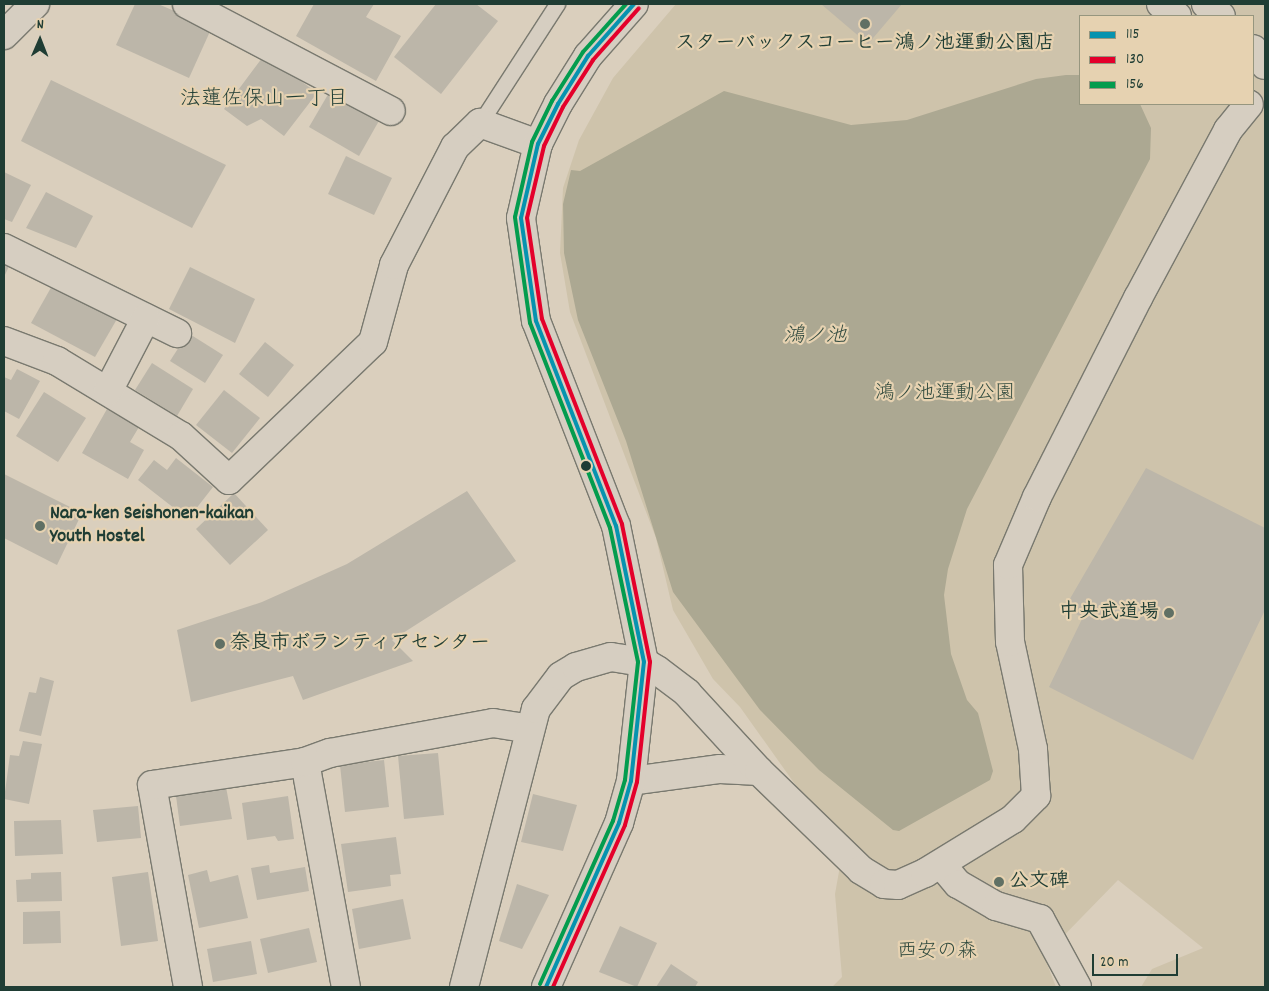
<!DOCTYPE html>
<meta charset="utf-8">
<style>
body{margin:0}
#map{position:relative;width:1269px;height:991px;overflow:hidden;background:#dacfbd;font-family:Dekko,"Klee One",sans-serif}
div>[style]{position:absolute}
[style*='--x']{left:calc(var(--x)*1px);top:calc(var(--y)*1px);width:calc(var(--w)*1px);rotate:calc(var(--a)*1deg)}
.green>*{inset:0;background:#cec3ab}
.water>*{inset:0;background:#aca892}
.building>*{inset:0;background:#bcb6a9}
.roads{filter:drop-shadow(1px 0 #79796f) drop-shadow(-1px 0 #79796f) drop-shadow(0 1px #79796f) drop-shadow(0 -1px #79796f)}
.lane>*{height:15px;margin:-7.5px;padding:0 7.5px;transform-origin:7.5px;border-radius:7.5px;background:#d6cec1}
.street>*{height:28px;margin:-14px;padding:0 14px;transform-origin:14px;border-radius:14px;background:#d6cec1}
.secondary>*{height:28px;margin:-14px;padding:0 14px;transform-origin:14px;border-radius:14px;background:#d6cec1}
.primary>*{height:28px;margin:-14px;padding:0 14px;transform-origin:14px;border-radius:14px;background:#d6cec1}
.bus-1>*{height:4px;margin:-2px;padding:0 2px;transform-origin:2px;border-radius:2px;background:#0693af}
.bus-2>*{height:4px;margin:-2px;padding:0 2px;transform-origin:2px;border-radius:2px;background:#e4002b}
.bus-3>*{height:4px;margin:-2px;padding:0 2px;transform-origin:2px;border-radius:2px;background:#039c4e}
.dots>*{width:14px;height:14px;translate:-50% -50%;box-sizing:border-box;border:2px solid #e6d2b1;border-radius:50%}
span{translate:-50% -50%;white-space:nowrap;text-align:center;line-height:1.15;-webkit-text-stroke:4.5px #e6d2b1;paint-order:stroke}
.poi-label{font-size:20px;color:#1f3d34;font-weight:700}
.left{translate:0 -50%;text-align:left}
.right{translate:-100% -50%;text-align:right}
.park-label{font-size:20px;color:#304a3e}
.neighbourhood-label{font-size:21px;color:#1f3d34}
.water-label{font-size:21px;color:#314a3f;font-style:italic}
.frame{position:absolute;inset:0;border:5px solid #1f3d34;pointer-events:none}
.legend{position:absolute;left:1079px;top:15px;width:175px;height:90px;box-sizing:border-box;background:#e6d2b1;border:1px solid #96967f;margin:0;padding:6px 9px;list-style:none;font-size:15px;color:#1f3d34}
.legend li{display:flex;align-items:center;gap:10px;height:25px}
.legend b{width:25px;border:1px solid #96967f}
.north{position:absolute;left:15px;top:15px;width:50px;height:50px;-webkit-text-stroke:4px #e6d2b1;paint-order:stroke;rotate:1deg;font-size:14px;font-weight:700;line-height:20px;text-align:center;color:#1f3d34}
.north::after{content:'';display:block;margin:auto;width:18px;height:22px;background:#1f3d34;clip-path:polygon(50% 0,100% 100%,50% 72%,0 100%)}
.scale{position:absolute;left:1092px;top:954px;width:86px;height:22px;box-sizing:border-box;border:2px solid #1f3d34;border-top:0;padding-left:6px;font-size:15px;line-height:18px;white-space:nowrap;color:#1f3d34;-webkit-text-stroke:4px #e6d2b1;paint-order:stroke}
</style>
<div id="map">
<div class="green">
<i style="clip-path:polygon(evenodd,676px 4px,1265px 4px,1265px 987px,1141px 987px,1152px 969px,1203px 948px,1118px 880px,1044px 956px,1056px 987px,832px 987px,842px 977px,835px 894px,845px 838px,802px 794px,740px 707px,713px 679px,673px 610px,656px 538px,570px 312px,560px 253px,563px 188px,579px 140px,613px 78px,676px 4px,1080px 16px,1253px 16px,1253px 104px,1080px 104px,1080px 16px)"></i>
</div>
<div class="water">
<i style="clip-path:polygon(1066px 75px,1080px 75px,1080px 104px,1140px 104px,1151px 128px,1150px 159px,967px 509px,948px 569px,944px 595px,951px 654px,967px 700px,978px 713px,993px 771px,990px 780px,899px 831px,893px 830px,819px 770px,760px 710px,673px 592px,626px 441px,578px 320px,564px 253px,563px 204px,571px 170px,580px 171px,724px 91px,851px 125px,907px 120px,1036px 79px)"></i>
</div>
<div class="building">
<i style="clip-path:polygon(135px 4px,158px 4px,212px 27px,189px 78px,116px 45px)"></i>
<i style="clip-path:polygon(314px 4px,374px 4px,366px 17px,401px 36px,376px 81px,296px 36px)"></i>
<i style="clip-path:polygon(436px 4px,476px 4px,498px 21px,441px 94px,394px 57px)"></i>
<i style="clip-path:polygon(821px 4px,902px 4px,868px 44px)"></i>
<i style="clip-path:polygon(265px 54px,317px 93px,284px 136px,261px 119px,247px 126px,224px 109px)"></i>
<i style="clip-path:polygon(51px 80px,226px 165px,192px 228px,21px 141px)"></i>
<i style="clip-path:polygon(330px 91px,380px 119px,359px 156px,309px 127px)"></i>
<i style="clip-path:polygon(346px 156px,392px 178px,374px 215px,328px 194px)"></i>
<i style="clip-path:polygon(4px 172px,31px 185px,12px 222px,4px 219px)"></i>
<i style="clip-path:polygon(46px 192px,93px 216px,76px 248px,26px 228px)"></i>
<i style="clip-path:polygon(4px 258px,11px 262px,4px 277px)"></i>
<i style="clip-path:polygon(190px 267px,255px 299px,235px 343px,169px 309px)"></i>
<i style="clip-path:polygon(53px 284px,117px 319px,95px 357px,31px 323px)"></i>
<i style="clip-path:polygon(188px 333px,223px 355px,205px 383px,170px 361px)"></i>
<i style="clip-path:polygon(265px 342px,294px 365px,268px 397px,239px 374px)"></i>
<i style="clip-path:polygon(152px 363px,193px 389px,177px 416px,135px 390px)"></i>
<i style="clip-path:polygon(17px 369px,40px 381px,19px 419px,4px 411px,4px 377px,11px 380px)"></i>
<i style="clip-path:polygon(224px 390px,260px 418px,232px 453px,196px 425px)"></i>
<i style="clip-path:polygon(44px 392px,86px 418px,58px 462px,16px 436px)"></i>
<i style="clip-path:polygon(107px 409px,139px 427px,130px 442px,144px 450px,128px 479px,82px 453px)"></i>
<i style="clip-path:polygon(176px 458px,213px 487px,188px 519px,138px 480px,154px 460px,167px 470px)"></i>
<i style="clip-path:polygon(1146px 468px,1265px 528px,1265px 610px,1193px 760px,1049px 687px,1083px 617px,1064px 609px)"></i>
<i style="clip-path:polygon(4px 474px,82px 513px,57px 565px,4px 538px)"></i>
<i style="clip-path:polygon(467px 491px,516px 561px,392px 640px,413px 661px,303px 700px,293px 676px,191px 702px,177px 630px,262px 602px,347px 564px)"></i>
<i style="clip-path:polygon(234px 493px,268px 530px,230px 565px,196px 529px)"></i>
<i style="clip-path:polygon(40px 677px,54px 681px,41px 736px,19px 731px,29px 692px,36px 693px)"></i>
<i style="clip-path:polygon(23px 741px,42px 744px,29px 804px,4px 799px,10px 755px,19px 756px)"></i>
<i style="clip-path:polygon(438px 753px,444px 815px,404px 819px,398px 756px)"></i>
<i style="clip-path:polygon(384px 760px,389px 807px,345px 812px,340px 765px)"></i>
<i style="clip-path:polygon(226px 787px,232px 819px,180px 826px,176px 796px)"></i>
<i style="clip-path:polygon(533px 794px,577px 805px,563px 851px,521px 842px)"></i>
<i style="clip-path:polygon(288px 796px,294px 839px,278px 841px,275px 836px,247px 840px,242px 803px)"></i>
<i style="clip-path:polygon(138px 806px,141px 838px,97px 842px,93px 810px)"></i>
<i style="clip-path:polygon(61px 820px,63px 854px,15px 856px,14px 821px)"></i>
<i style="clip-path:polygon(396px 837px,401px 874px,390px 875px,391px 886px,348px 892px,341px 844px)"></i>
<i style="clip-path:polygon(269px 865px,270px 873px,305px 867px,309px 891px,257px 900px,251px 868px)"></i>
<i style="clip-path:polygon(207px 870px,210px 882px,238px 875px,248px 918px,199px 928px,188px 875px)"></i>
<i style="clip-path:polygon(61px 872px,62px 901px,17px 902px,16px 880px,31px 879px,31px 873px)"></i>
<i style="clip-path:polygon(148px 872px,158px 941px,121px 946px,112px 877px)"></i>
<i style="clip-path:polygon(517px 884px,549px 895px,522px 949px,499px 941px)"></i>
<i style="clip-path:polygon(403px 899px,411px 939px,359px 949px,352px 909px)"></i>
<i style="clip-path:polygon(60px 911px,61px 943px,23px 944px,23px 912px)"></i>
<i style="clip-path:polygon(620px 926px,657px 943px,637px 987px,599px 972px)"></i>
<i style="clip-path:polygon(309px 928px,317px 962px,268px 973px,260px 939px)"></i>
<i style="clip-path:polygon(251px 941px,257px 974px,213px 982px,207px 949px)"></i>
<i style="clip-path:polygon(671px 964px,698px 982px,695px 987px,656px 987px)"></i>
</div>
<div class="roads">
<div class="lane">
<i style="--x:480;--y:123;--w:142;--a:-57.1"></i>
</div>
<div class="street">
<i style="--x:187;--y:4;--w:230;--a:27.7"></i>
<i style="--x:1161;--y:4;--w:20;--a:37"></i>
<i style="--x:1206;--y:4;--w:19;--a:39"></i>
<i style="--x:1253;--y:49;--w:20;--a:53"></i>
<i style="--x:4;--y:248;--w:193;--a:26.2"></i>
<i style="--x:4;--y:341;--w:57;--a:20.7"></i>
<i style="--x:57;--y:361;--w:145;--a:31.2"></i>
<i style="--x:181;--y:436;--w:65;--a:42.5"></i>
<i style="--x:229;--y:480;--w:199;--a:-43.8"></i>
<i style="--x:373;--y:342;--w:80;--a:-74.7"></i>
<i style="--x:394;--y:265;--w:133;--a:-62.7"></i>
<i style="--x:455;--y:147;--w:35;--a:-44"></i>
<i style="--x:480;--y:123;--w:62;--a:19.9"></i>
<i style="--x:108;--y:391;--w:82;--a:-62.5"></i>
<i style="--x:305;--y:762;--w:229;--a:79.7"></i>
<i style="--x:631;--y:781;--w:90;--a:-7.7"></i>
<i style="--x:720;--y:769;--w:39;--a:3"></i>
<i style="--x:941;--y:864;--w:26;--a:50"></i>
<i style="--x:958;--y:884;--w:44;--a:30.1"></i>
<i style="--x:996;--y:906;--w:46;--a:16.5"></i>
<i style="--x:1040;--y:919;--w:77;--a:61.4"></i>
<i style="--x:188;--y:987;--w:205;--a:-100.1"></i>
<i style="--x:152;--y:785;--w:155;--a:-8.5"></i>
<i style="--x:305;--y:762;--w:27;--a:-20"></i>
<i style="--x:330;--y:753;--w:166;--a:-10.4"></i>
<i style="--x:493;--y:723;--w:36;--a:9"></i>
<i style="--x:464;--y:987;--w:287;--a:-75.5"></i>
<i style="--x:536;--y:709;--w:41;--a:-52.9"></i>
<i style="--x:561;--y:676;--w:17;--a:-31"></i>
<i style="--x:576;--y:667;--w:36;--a:-16"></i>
<i style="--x:611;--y:657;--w:33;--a:9"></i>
<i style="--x:644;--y:662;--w:15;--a:32"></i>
<i style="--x:657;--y:670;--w:38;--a:37"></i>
<i style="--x:687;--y:693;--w:106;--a:47.3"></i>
<i style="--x:759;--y:771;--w:142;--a:44.1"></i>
<i style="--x:861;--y:870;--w:27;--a:31"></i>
<i style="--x:884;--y:884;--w:14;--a:4"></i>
<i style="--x:898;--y:885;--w:30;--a:-24"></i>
<i style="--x:925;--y:873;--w:103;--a:-31.5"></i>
<i style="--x:1013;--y:819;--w:33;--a:-45"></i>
<i style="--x:1036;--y:796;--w:47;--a:-93.7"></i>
<i style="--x:1033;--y:749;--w:109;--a:-102.1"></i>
<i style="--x:1010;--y:642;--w:77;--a:-91.5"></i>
<i style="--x:1008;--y:565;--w:74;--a:-66.9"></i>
<i style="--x:1037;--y:497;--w:223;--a:-63.1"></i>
<i style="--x:1138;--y:298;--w:191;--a:-61.8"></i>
<i style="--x:1228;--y:130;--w:33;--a:-51"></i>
</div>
<div class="secondary">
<i style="--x:4;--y:35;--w:44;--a:-45"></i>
</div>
<div class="primary">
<i style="--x:546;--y:987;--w:180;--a:-66"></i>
<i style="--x:619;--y:823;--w:44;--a:-74.1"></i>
<i style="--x:631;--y:781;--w:120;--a:-83.8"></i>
<i style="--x:644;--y:662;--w:139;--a:-101.6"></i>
<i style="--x:616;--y:526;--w:220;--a:-111.3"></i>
<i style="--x:536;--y:321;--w:104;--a:-98.3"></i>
<i style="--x:521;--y:218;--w:76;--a:-77.1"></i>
<i style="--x:538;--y:144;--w:45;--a:-63.4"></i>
<i style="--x:558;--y:104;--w:57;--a:-58"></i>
<i style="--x:588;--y:56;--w:69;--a:-48.5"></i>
</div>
</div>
<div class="bus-1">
<i style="--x:546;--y:987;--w:180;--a:-66"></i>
<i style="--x:619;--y:823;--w:44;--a:-74.1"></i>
<i style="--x:631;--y:781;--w:120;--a:-83.8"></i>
<i style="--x:644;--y:662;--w:139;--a:-101.6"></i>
<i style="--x:616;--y:526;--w:220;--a:-111.3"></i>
<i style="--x:536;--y:321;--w:104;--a:-98.3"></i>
<i style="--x:521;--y:218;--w:76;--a:-77.1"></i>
<i style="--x:538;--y:144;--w:45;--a:-63.4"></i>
<i style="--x:558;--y:104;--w:57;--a:-58"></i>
<i style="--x:588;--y:56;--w:69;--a:-48.5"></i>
</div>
<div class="bus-2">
<i style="--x:553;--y:987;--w:177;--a:-66"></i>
<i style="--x:625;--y:825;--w:45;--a:-74.4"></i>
<i style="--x:637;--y:782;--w:121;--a:-83.8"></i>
<i style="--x:650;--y:662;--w:141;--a:-101.5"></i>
<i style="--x:622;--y:524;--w:220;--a:-111.3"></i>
<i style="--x:542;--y:319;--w:102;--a:-98.4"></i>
<i style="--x:527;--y:218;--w:74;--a:-76.7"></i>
<i style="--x:544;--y:146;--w:43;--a:-64"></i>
<i style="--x:563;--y:107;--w:56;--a:-57.4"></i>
<i style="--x:593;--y:60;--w:69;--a:-48.5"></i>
</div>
<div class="bus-3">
<i style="--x:540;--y:984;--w:179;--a:-65.9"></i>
<i style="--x:613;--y:821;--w:43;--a:-73.7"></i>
<i style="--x:625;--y:780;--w:119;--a:-83.7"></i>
<i style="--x:638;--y:662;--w:137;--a:-101.8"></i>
<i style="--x:610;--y:528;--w:220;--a:-111.3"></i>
<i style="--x:530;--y:323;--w:107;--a:-98.1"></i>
<i style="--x:515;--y:217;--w:77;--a:-77.2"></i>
<i style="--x:532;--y:142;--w:46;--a:-64"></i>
<i style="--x:552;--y:101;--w:58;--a:-57.7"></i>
<i style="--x:583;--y:52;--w:64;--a:-48.1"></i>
</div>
<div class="dots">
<i style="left:865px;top:24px;background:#607064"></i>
<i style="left:586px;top:466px;background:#1f3d34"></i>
<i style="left:40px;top:526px;background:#607064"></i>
<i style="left:1169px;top:613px;background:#607064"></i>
<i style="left:220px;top:644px;background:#607064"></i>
<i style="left:999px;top:882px;background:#607064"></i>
</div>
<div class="poi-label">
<span style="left:865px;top:44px">スターバックスコーヒー鴻ノ池運動公園店</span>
<span class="left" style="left:50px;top:526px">Nara-ken Seishonen-kaikan<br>Youth Hostel</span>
<span class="right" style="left:1159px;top:613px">中央武道場</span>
<span class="left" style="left:230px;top:644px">奈良市ボランティアセンター</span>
<span class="left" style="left:1009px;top:882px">公文碑</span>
</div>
<div class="park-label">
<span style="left:945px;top:394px">鴻ノ池運動公園</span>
<span style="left:937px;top:952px">西安の森</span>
</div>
<div class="neighbourhood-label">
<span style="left:264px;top:100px">法蓮佐保山一丁目</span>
</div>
<div class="water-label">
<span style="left:815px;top:337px">鴻ノ池</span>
</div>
<div class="frame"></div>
<ul class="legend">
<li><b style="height:6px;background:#0693af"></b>115</li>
<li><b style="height:6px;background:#e4002b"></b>130</li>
<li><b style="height:6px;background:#039c4e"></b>156</li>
</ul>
<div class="north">N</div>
<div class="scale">20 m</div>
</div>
